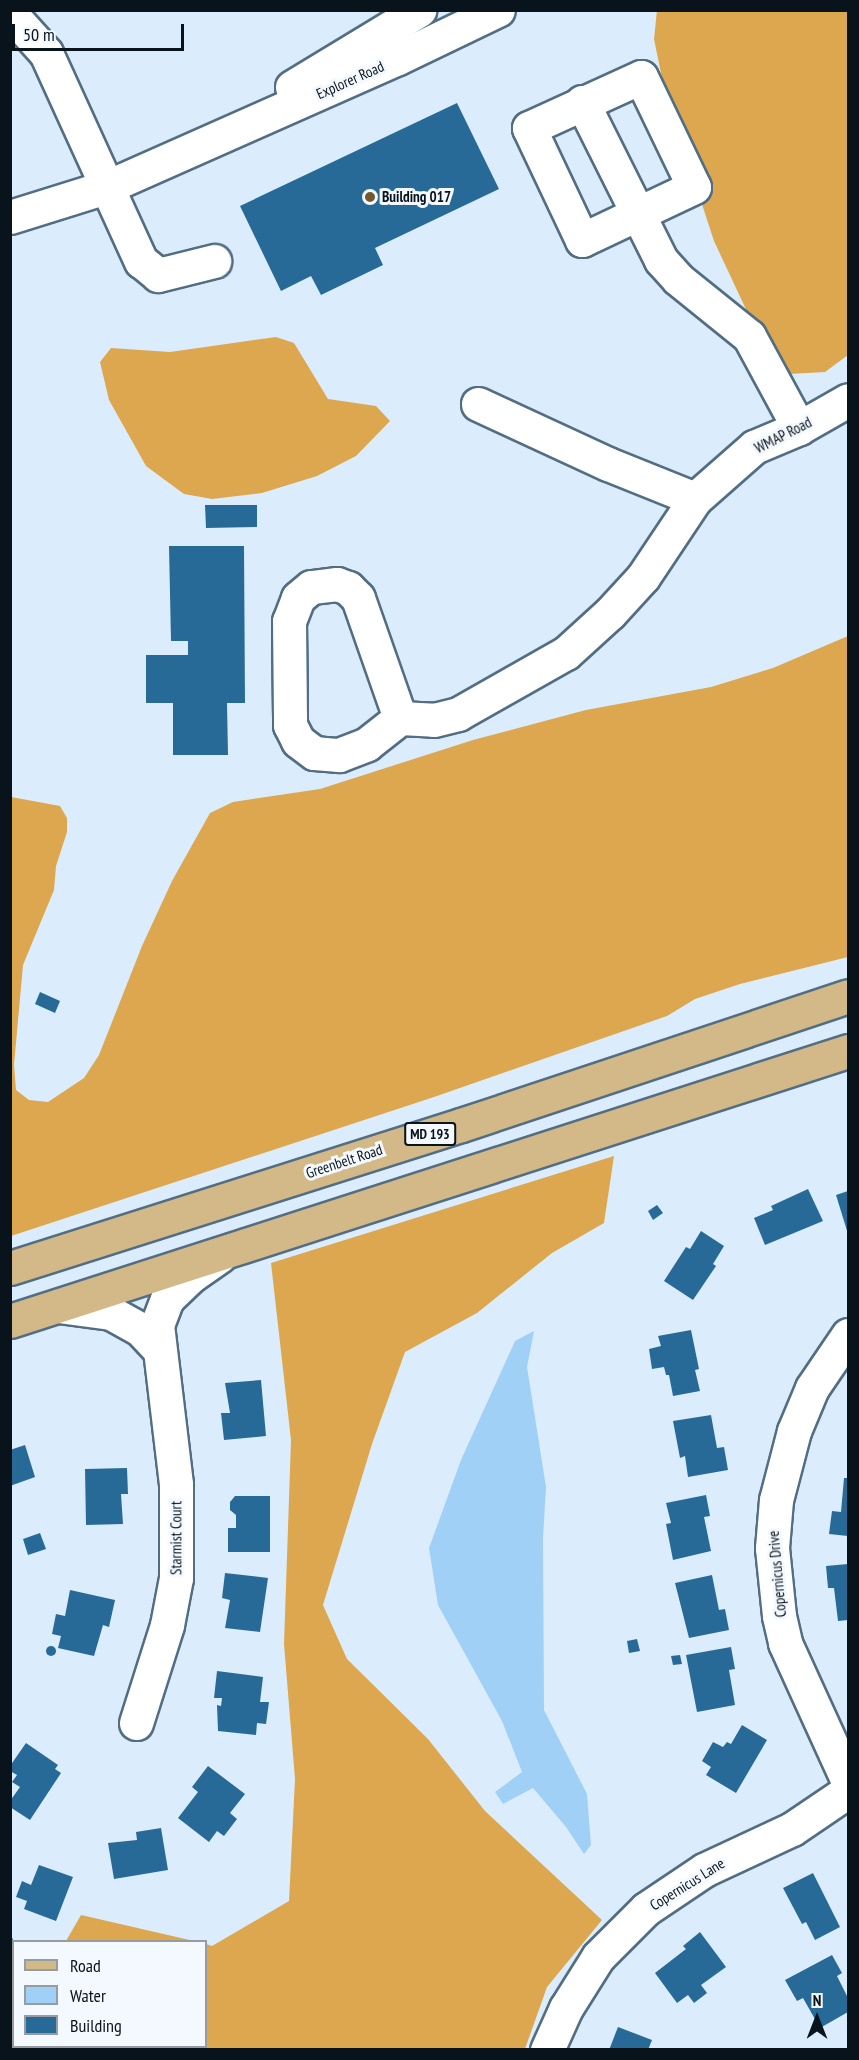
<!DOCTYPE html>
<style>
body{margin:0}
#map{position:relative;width:859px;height:2060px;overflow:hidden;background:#dbedfc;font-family:"PT Sans Narrow",sans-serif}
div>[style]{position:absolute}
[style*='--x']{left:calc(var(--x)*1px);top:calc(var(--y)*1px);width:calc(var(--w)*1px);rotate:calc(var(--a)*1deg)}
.forest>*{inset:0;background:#dca74e}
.water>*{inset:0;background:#a0d0f6}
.building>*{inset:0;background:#286a97}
.round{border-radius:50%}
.roads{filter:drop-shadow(2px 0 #536e83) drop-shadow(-2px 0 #536e83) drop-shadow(0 2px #536e83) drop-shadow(0 -2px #536e83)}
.minor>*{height:33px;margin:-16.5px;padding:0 16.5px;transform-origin:16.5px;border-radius:16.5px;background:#fff}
.major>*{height:33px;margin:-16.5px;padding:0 16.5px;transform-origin:16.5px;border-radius:16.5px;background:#d3b888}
.dots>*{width:16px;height:16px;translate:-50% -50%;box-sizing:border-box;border:3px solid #f3f9fe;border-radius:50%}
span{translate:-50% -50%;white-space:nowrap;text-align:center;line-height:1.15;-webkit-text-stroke:6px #f3f9fe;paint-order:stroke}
.shield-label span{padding:2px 4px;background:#f3f9fe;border:2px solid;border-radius:4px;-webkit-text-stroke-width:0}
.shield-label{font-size:14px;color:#09131b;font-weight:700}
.street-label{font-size:15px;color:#09131b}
.poi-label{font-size:15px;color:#09131b;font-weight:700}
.left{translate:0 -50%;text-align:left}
.frame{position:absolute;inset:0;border:12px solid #09131b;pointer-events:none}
.legend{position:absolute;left:12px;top:1940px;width:195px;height:108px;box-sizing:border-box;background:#f3f9fe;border:2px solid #959da3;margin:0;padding:8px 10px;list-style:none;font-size:18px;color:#09131b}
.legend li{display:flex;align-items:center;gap:12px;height:30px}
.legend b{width:30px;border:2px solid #959da3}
.north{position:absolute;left:787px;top:1988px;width:60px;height:60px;-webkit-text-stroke:4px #f3f9fe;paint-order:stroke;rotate:0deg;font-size:16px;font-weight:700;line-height:24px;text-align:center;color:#09131b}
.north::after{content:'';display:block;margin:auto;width:21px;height:27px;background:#09131b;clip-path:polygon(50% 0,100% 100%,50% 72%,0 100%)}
.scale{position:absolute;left:12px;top:24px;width:172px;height:27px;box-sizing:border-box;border:3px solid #09131b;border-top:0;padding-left:8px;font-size:18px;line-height:21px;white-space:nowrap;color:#09131b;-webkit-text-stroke:4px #f3f9fe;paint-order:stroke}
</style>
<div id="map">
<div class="forest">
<i style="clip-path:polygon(657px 10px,848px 11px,848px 355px,825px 372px,789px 374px,758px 335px,714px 241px,664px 88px,654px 39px)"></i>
<i style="clip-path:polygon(276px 337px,294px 343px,328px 399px,376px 406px,390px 421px,356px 456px,317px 476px,262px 493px,212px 499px,184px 494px,146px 466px,109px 400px,100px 362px,111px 348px,170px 352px)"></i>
<i style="clip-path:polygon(848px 636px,848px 957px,740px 984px,695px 999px,667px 1016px,434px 1097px,11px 1236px,11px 797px,60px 806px,67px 818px,67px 832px,56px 866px,54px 890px,23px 965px,14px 1065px,16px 1090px,29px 1100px,48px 1102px,84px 1078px,99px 1055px,142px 946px,172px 881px,210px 813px,233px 802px,320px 789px,473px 740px,586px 710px,711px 687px,773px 668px)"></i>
<i style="clip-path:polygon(614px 1156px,604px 1223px,552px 1253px,477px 1313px,405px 1352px,372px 1444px,323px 1605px,347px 1659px,428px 1739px,485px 1811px,602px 1920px,547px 1987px,525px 2049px,18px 2049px,18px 2046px,206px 2046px,206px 1944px,212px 1946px,289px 1901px,295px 1779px,284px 1644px,291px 1440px,271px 1263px)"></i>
<i style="clip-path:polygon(81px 1915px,194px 1941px,66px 1941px)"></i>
</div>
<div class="water">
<i style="clip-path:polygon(534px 1331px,527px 1367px,546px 1487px,543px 1538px,544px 1710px,587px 1794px,591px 1845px,584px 1854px,566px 1827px,533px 1788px,503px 1804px,495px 1792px,522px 1772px,502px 1721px,438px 1605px,429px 1548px,461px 1460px,515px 1341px)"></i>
</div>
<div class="building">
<i style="clip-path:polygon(457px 103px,499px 189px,375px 248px,383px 265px,321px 295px,311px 276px,281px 291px,240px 206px)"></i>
<i style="clip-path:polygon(205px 505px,257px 505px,257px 527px,206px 528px)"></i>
<i style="clip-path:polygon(169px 546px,244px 546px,245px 703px,227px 703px,228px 755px,173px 755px,173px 703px,146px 703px,146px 655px,188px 655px,188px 641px,171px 641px)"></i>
<i style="clip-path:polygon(40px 992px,60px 1001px,55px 1013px,35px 1004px)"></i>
<i style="clip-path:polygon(808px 1189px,823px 1221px,765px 1245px,754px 1218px,773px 1210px,771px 1206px)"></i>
<i style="clip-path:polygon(848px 1191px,848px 1234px,836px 1195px)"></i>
<i style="clip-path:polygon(657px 1205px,663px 1213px,653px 1220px,648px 1211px)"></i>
<i style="clip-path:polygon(701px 1231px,724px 1246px,713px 1264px,716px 1266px,693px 1300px,664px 1281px,686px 1247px,690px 1249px)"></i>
<i style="clip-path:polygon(691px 1330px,699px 1369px,695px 1370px,700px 1391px,673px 1396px,669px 1375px,666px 1375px,664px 1367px,652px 1369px,649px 1349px,661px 1346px,658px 1336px)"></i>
<i style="clip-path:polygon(261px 1380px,266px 1436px,224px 1440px,221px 1413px,230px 1413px,225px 1383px)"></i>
<i style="clip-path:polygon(711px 1415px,717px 1448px,724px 1447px,728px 1470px,688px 1477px,685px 1456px,680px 1458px,673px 1421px)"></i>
<i style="clip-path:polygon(25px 1445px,35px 1477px,10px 1486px,10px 1450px)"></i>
<i style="clip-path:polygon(127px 1468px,128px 1494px,121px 1494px,123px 1524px,86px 1525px,85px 1469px)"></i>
<i style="clip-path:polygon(844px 1478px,848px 1478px,848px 1536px,829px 1534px,832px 1511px,841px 1512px)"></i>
<i style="clip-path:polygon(706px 1495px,710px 1516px,704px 1517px,711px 1551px,673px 1560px,666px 1524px,671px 1523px,666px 1503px)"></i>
<i style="clip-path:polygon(235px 1496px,270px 1496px,270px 1552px,228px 1552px,228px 1528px,236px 1528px,236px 1515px,230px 1510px,230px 1502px)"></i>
<i style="clip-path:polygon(40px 1533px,46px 1549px,28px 1555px,23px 1539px)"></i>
<i style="clip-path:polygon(848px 1564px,848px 1620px,838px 1621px,834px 1588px,828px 1588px,826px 1566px)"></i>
<i style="clip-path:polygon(225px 1573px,268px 1578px,260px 1632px,225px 1628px,230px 1600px,222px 1598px)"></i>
<i style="clip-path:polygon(712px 1575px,719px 1610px,725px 1609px,729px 1630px,689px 1638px,675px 1583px)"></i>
<i style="clip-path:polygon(70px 1590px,115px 1600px,109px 1627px,103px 1625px,94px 1656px,58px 1648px,61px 1636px,52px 1634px,56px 1614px,65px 1616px)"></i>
<i style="clip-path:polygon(637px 1639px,640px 1651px,629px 1653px,627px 1641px)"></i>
<i class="round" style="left:46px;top:1646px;width:10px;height:10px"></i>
<i style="clip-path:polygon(731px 1647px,735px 1669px,729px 1670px,735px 1705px,697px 1712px,686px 1655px)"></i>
<i style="clip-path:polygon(680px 1655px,682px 1664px,673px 1665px,671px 1656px)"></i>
<i style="clip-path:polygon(217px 1671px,263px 1677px,260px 1702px,269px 1702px,266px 1724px,257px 1723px,256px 1735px,218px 1731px,217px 1705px,221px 1706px,222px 1698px,214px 1698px)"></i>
<i style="clip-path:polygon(742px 1725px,767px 1740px,736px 1793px,706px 1775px,711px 1767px,702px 1761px,713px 1742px,723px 1747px,727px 1742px,731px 1744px)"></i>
<i style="clip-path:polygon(26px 1743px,58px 1765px,55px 1769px,61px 1773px,30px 1820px,10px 1807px,10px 1801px,20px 1787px,12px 1782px,17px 1775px,10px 1771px,10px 1766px)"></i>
<i style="clip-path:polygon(208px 1766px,245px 1794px,230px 1813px,237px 1819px,224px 1836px,217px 1831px,209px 1842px,178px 1818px,198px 1792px,192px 1787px)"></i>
<i style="clip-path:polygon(161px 1828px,168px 1870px,114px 1879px,108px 1843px,137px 1840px,136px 1832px)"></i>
<i style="clip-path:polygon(39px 1865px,73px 1877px,56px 1921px,24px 1909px,27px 1901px,16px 1897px,22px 1881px,31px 1885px)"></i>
<i style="clip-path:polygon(813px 1873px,840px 1927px,815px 1940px,806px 1922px,802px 1924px,783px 1888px)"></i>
<i style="clip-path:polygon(700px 1932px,726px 1967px,701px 1985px,707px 1993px,694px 2003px,688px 1995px,677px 2003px,655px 1973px,686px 1949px,683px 1946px)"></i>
<i style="clip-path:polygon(10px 1933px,14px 1942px,14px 1989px,10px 1991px)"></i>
<i style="clip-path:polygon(832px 1955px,842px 1973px,837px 1976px,848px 1998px,848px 2012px,820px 2028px,803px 1998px,797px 2001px,785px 1980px)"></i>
<i style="clip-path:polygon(618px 2027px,652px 2040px,648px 2050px,609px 2050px)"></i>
</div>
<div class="roads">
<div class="minor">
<i style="--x:10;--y:13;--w:54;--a:48"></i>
<i style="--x:46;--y:53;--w:229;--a:65.5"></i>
<i style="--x:141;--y:261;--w:22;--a:39"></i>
<i style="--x:158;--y:275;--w:58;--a:-14"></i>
<i style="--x:641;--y:77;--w:122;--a:64.3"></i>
<i style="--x:694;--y:187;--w:124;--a:154.7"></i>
<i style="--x:582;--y:240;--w:124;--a:-115.3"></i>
<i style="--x:529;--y:128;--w:123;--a:-24.5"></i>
<i style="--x:292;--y:87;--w:149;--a:-31.2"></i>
<i style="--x:582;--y:102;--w:177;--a:63.4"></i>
<i style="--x:661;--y:260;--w:25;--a:48"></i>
<i style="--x:678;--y:279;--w:91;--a:38.8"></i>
<i style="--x:749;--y:336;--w:105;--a:61.5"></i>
<i style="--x:10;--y:217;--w:104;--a:-17.4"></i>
<i style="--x:109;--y:186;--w:314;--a:-23.9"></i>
<i style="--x:396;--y:59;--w:113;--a:-25.7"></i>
<i style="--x:478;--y:404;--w:143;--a:24.8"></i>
<i style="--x:608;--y:464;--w:94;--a:21.9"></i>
<i style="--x:400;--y:718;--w:127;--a:-109.3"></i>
<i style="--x:358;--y:598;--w:14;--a:-135"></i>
<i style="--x:348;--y:588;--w:12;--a:-160"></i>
<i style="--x:337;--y:584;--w:26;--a:173"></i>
<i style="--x:311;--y:587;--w:17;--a:140"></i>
<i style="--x:298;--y:598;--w:25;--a:111"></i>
<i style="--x:289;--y:621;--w:104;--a:89.4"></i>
<i style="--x:290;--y:725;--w:18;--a:63"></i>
<i style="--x:298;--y:741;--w:20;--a:37"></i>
<i style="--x:314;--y:753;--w:25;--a:5"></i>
<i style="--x:339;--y:755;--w:30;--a:-21"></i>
<i style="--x:367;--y:744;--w:42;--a:-38.2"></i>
<i style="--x:400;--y:718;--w:34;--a:3"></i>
<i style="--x:434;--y:720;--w:25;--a:-14"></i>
<i style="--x:458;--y:714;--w:124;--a:-29.5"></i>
<i style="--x:566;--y:653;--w:59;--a:-42.3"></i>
<i style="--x:610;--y:613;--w:49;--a:-47.5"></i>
<i style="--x:643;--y:577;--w:94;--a:-56.3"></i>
<i style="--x:695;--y:499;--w:79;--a:-41.4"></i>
<i style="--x:754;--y:447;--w:49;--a:-22.9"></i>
<i style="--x:799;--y:428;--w:56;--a:-29.7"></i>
<i style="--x:58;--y:1306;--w:53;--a:7.5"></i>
<i style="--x:111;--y:1313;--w:33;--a:29"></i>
<i style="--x:140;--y:1329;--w:26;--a:47"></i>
<i style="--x:848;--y:1335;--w:64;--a:124.2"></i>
<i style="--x:812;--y:1388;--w:47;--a:112.7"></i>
<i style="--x:794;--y:1431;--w:71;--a:104.6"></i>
<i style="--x:776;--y:1500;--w:48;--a:94.8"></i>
<i style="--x:772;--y:1548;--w:68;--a:84.1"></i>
<i style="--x:779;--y:1616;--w:28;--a:77"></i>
<i style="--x:785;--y:1643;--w:152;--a:65.5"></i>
<i style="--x:136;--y:1723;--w:103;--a:-72.4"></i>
<i style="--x:167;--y:1625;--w:48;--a:-79.2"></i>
<i style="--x:176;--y:1578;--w:94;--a:-90"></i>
<i style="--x:176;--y:1484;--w:160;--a:-96.8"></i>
<i style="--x:157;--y:1325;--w:28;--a:-69"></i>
<i style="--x:167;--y:1299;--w:33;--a:-44"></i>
<i style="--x:191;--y:1276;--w:35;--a:-35"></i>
<i style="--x:547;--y:2050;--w:46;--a:-65.7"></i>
<i style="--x:566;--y:2008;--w:60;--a:-57.9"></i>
<i style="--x:598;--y:1957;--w:68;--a:-45"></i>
<i style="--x:646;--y:1909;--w:70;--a:-33.9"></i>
<i style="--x:704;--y:1870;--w:97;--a:-25"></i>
<i style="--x:792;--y:1829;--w:68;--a:-34.2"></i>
</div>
<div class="major">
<i style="--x:10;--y:1268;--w:473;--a:-17.6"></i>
<i style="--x:461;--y:1125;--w:408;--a:-18.4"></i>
<i style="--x:10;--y:1321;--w:880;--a:-17.86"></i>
</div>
</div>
<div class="dots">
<i style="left:370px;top:197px;background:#75592c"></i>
</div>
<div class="shield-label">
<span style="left:430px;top:1134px">MD 193</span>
</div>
<div class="street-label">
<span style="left:350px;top:80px;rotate:-24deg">Explorer Road</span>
<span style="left:783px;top:435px;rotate:-27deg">WMAP Road</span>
<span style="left:344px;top:1161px;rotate:-18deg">Greenbelt Road</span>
<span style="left:176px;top:1538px;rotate:-90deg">Starmist Court</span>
<span style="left:777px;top:1574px;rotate:-95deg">Copernicus Drive</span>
<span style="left:687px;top:1884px;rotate:-32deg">Copernicus Lane</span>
</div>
<div class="poi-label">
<span class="left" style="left:382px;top:197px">Building 017</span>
</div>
<div class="frame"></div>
<ul class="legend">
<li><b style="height:8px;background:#d3b888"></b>Road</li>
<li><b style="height:16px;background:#a0d0f6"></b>Water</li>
<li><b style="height:16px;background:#286a97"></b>Building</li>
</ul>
<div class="north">N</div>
<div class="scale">50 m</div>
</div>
